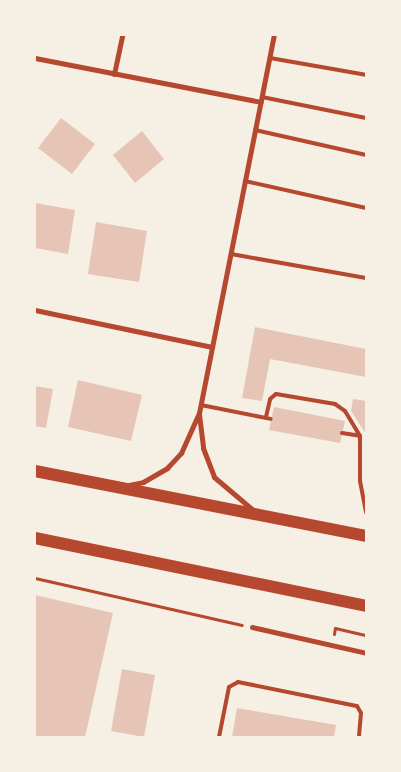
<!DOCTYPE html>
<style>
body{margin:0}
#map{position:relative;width:401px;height:772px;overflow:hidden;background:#f6efe4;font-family:"DM Sans",sans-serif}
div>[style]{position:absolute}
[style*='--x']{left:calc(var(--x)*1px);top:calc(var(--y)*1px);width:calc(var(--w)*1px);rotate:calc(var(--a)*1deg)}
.building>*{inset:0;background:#e6c5b7}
.path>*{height:3px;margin:-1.5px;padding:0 1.5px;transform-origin:1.5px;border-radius:1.5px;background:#b5482f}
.service>*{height:4px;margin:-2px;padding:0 2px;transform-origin:2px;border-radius:2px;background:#b5482f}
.minor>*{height:5px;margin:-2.5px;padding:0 2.5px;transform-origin:2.5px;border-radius:2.5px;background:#b5482f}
.primary>*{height:12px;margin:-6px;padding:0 6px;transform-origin:6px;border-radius:6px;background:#b5482f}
span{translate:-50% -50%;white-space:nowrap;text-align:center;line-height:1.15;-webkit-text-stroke:4px #f6efe4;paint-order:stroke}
.frame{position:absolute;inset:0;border:36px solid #f6efe4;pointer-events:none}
</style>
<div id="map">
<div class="building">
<i style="clip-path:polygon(61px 118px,95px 144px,72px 174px,38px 148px)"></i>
<i style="clip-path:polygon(142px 131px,164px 159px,135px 183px,113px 155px)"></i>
<i style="clip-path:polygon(35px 203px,75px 210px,68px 254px,35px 248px)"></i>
<i style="clip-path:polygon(96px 222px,147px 231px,139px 282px,88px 274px)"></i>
<i style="clip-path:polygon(255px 327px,366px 349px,366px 377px,270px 359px,262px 401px,242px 398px)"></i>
<i style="clip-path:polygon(78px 380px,142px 395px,131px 441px,68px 427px)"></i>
<i style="clip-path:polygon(35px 386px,53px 389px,46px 428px,35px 426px)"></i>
<i style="clip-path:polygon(353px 399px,366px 401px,366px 434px,351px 411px)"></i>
<i style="clip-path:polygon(274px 407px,345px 421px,340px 443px,269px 430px)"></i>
<i style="clip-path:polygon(35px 595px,113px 613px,85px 737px,35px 737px)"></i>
<i style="clip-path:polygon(122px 669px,155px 675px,144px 737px,111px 731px)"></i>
<i style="clip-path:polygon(237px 708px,336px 725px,334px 737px,232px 737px)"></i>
</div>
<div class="path">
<i style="--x:35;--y:578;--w:212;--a:12.8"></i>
<i style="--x:334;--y:634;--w:6;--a:-81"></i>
<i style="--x:335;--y:628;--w:32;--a:13"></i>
</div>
<div class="service">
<i style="--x:270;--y:58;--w:97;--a:10"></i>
<i style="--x:262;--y:97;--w:106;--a:11.4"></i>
<i style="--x:255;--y:130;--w:114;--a:12.7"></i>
<i style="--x:245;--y:181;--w:124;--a:12.6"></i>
<i style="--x:231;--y:254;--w:137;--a:10.1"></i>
<i style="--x:201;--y:405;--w:71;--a:11.3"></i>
<i style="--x:266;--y:417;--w:18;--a:-77"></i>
<i style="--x:270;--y:399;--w:8;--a:-40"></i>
<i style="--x:276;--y:394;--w:60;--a:9.6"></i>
<i style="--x:335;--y:404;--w:12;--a:35"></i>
<i style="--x:345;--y:411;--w:29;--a:59"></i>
<i style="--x:360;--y:436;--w:45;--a:90"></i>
<i style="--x:360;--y:481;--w:32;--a:79"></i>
<i style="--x:342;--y:433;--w:18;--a:9"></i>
<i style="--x:219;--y:737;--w:51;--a:-78.7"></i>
<i style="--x:229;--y:687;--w:10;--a:-29"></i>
<i style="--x:238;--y:682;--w:121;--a:11.4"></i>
<i style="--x:357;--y:706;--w:8;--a:60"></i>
<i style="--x:361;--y:713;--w:24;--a:95"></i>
</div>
<div class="minor">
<i style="--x:35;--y:58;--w:230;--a:11"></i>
<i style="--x:114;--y:74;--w:40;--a:-78"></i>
<i style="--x:35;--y:310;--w:181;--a:11.8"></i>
<i style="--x:199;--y:414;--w:34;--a:83"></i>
<i style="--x:203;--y:448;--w:31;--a:69"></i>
<i style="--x:214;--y:477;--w:51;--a:40.2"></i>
<i style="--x:129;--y:485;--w:14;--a:-12"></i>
<i style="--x:143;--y:482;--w:28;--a:-30"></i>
<i style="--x:167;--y:468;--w:21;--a:-47"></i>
<i style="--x:181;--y:453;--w:44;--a:-65.8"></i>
<i style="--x:199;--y:413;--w:385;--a:-78.8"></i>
<i style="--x:252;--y:627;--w:117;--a:12.8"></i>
</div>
<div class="primary">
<i style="--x:35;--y:471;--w:337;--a:11.1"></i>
<i style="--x:35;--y:538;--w:338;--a:11.6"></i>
</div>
<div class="frame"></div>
</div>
